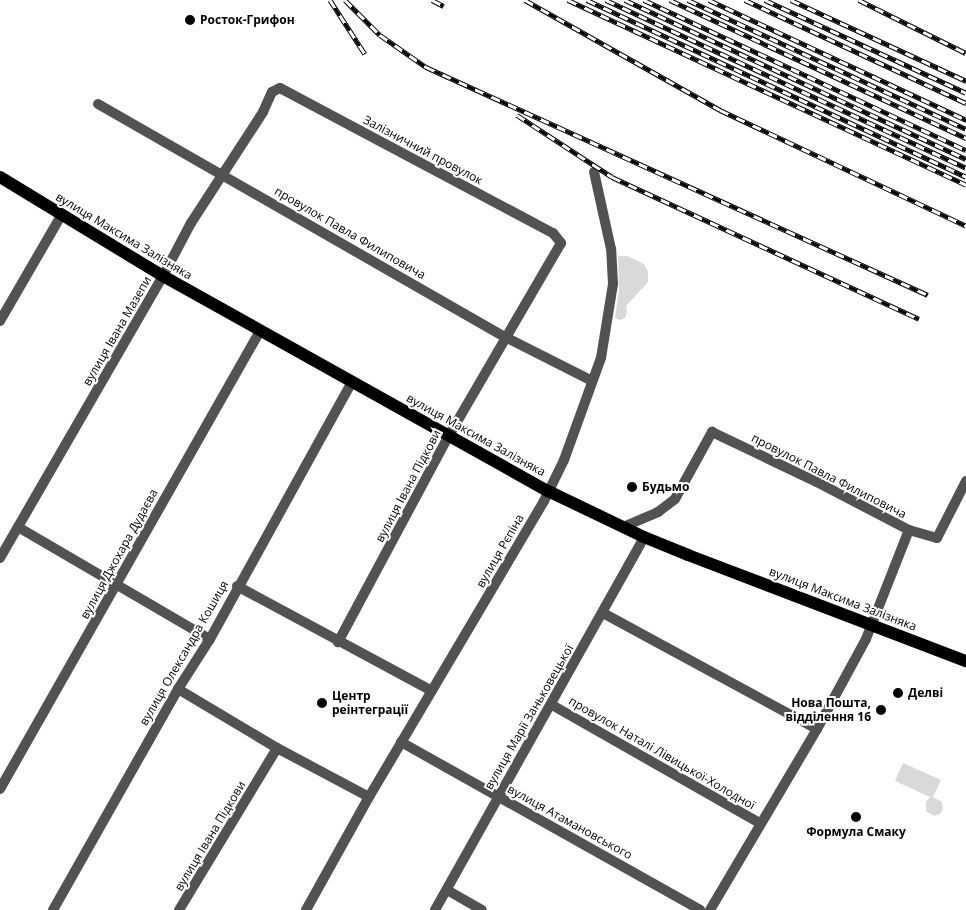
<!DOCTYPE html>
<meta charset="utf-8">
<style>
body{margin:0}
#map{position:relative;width:966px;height:910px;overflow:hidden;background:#fff;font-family:"Open Sans",sans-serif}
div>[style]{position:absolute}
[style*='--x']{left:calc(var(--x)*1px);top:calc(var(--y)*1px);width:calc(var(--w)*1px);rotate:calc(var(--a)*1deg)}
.green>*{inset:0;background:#d9d9d9}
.minor>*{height:10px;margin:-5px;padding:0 5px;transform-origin:5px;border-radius:5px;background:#525252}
.major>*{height:12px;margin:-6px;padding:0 6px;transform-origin:6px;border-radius:6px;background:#000}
.rail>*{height:5px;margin-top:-2.5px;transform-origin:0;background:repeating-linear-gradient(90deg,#fff 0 9px,#000 0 18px);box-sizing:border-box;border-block:1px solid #000}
.dots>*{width:14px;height:14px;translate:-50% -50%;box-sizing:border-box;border:2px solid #fff;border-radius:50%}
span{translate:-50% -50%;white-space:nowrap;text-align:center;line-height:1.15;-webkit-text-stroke:4px #fff;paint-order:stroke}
.poi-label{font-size:12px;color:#000;font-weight:700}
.left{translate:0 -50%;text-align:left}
.right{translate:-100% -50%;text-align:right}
.street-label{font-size:12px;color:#000}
</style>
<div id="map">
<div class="green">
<i style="clip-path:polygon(618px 256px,627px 256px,644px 264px,648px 272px,648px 282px,626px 306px,627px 312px,625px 318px,620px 320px,615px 318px,619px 290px)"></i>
<i style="clip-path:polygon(903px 763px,941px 780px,933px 797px,942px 802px,943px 809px,940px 814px,934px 816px,926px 811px,926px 802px,930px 797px,895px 781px)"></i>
</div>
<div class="minor">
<i style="--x:98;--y:104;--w:471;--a:29.8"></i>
<i style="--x:507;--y:338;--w:95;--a:26.8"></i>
<i style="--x:0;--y:321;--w:124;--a:-59.9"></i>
<i style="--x:18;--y:527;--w:222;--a:30.3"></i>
<i style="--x:623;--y:527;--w:38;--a:-23"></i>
<i style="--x:658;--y:512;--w:21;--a:-37"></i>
<i style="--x:675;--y:499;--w:77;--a:-61.1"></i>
<i style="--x:712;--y:432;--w:116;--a:25.5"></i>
<i style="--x:817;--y:482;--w:104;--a:27.6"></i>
<i style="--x:909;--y:530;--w:29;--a:16"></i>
<i style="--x:937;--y:538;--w:64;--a:-63"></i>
<i style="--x:0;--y:558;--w:326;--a:-60"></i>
<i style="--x:163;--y:276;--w:60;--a:-62.2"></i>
<i style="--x:191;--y:223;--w:132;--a:-57"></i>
<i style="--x:263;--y:112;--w:22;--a:-66"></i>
<i style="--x:272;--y:92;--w:9;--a:-27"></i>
<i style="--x:280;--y:88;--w:309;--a:28"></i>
<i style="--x:553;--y:233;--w:13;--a:51"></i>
<i style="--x:561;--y:243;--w:225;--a:120.2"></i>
<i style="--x:448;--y:437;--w:233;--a:118.2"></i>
<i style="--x:237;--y:586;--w:221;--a:28.3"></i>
<i style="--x:603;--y:613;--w:243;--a:28.5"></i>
<i style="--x:178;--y:689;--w:115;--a:30.8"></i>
<i style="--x:277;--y:748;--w:104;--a:28"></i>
<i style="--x:552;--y:705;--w:239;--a:29.6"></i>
<i style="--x:401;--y:742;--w:343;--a:29.3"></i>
<i style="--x:0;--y:789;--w:527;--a:-60.42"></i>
<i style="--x:447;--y:890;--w:40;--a:29.7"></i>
<i style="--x:53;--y:910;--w:254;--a:-60.5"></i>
<i style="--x:178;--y:689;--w:59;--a:-57.4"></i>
<i style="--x:210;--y:639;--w:294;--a:-61.1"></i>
<i style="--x:179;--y:910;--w:189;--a:-58.8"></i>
<i style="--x:306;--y:910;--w:129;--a:-60.9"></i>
<i style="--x:369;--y:797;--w:344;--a:-59.4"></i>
<i style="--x:544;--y:501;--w:46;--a:-64"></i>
<i style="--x:564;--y:460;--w:109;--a:-70.1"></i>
<i style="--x:601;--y:358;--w:75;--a:-80.8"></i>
<i style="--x:613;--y:284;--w:35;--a:-93"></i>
<i style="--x:611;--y:249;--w:79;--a:-102.4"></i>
<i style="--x:435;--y:910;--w:428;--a:-60.7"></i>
<i style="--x:710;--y:910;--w:210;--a:-59.4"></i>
<i style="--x:817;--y:729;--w:102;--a:-61.4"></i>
<i style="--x:866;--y:639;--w:117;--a:-68.5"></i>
</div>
<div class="major">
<i style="--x:0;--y:177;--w:191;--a:31.3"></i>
<i style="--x:163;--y:276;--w:441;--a:29.2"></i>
<i style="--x:548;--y:491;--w:106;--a:25.6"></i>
<i style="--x:644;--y:537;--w:48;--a:22.2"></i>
<i style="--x:688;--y:555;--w:298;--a:20.9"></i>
</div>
<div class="rail">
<i style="--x:330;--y:0;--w:64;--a:57.1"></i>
<i style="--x:345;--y:0;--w:49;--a:45"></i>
<i style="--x:380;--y:35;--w:56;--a:34.8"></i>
<i style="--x:426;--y:67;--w:551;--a:24.43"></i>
<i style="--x:432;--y:0;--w:13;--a:27"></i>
<i style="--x:525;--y:0;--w:224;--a:29.4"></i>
<i style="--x:720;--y:110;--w:272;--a:25.2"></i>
<i style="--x:568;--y:0;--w:439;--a:24.9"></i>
<i style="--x:587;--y:0;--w:418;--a:25"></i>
<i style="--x:606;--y:0;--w:397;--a:25"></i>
<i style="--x:625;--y:0;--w:376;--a:25"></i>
<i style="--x:644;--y:0;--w:355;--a:25"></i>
<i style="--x:670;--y:0;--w:327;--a:25"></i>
<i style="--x:688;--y:0;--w:306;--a:24.9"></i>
<i style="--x:709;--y:0;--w:284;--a:25"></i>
<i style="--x:745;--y:0;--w:244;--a:25"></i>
<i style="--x:765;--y:0;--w:221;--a:24.8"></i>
<i style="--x:791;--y:0;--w:193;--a:24.8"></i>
<i style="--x:859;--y:0;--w:119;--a:26.4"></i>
<i style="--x:517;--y:115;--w:113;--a:33.1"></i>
<i style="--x:612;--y:177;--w:338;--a:24.8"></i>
</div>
<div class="dots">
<i style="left:190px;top:20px;background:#000"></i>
<i style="left:632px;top:487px;background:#000"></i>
<i style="left:898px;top:693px;background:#000"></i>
<i style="left:322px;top:703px;background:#000"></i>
<i style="left:881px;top:710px;background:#000"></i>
<i style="left:856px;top:817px;background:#000"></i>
</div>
<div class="poi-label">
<span class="left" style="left:200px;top:20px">Росток-Грифон</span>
<span class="left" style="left:642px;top:487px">Будьмо</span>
<span class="left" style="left:908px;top:693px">Делві</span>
<span class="left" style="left:332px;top:703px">Центр<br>реінтеграції</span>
<span class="right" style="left:871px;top:710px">Нова Пошта,<br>відділення 16</span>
<span style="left:856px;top:832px">Формула Смаку</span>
</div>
<div class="street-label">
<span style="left:423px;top:150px;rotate:28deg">Залізничний провулок</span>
<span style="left:350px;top:233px;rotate:30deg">провулок Павла Филиповича</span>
<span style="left:124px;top:236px;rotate:31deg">вулиця Максима Залізняка</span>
<span style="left:117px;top:331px;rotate:-60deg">вулиця Івана Мазепи</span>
<span style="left:476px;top:435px;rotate:29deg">вулиця Максима Залізняка</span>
<span style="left:829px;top:476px;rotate:27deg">провулок Павла Филиповича</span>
<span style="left:408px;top:486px;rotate:-62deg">вулиця Івана Підкови</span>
<span style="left:500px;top:551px;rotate:-60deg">вулиця Рєпіна</span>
<span style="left:119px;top:554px;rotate:-61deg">вулиця Джохара Дудаєва</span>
<span style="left:843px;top:599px;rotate:21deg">вулиця Максима Залізняка</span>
<span style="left:184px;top:653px;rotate:-60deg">вулиця Олександра Кошиця</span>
<span style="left:529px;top:717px;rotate:-60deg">вулиця Марії Заньковецької</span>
<span style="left:662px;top:753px;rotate:30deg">провулок Наталі Лівицької-Холодної</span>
<span style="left:570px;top:822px;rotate:29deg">вулиця Атамановського</span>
<span style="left:210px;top:836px;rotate:-59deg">вулиця Івана Підкови</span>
</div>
</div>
